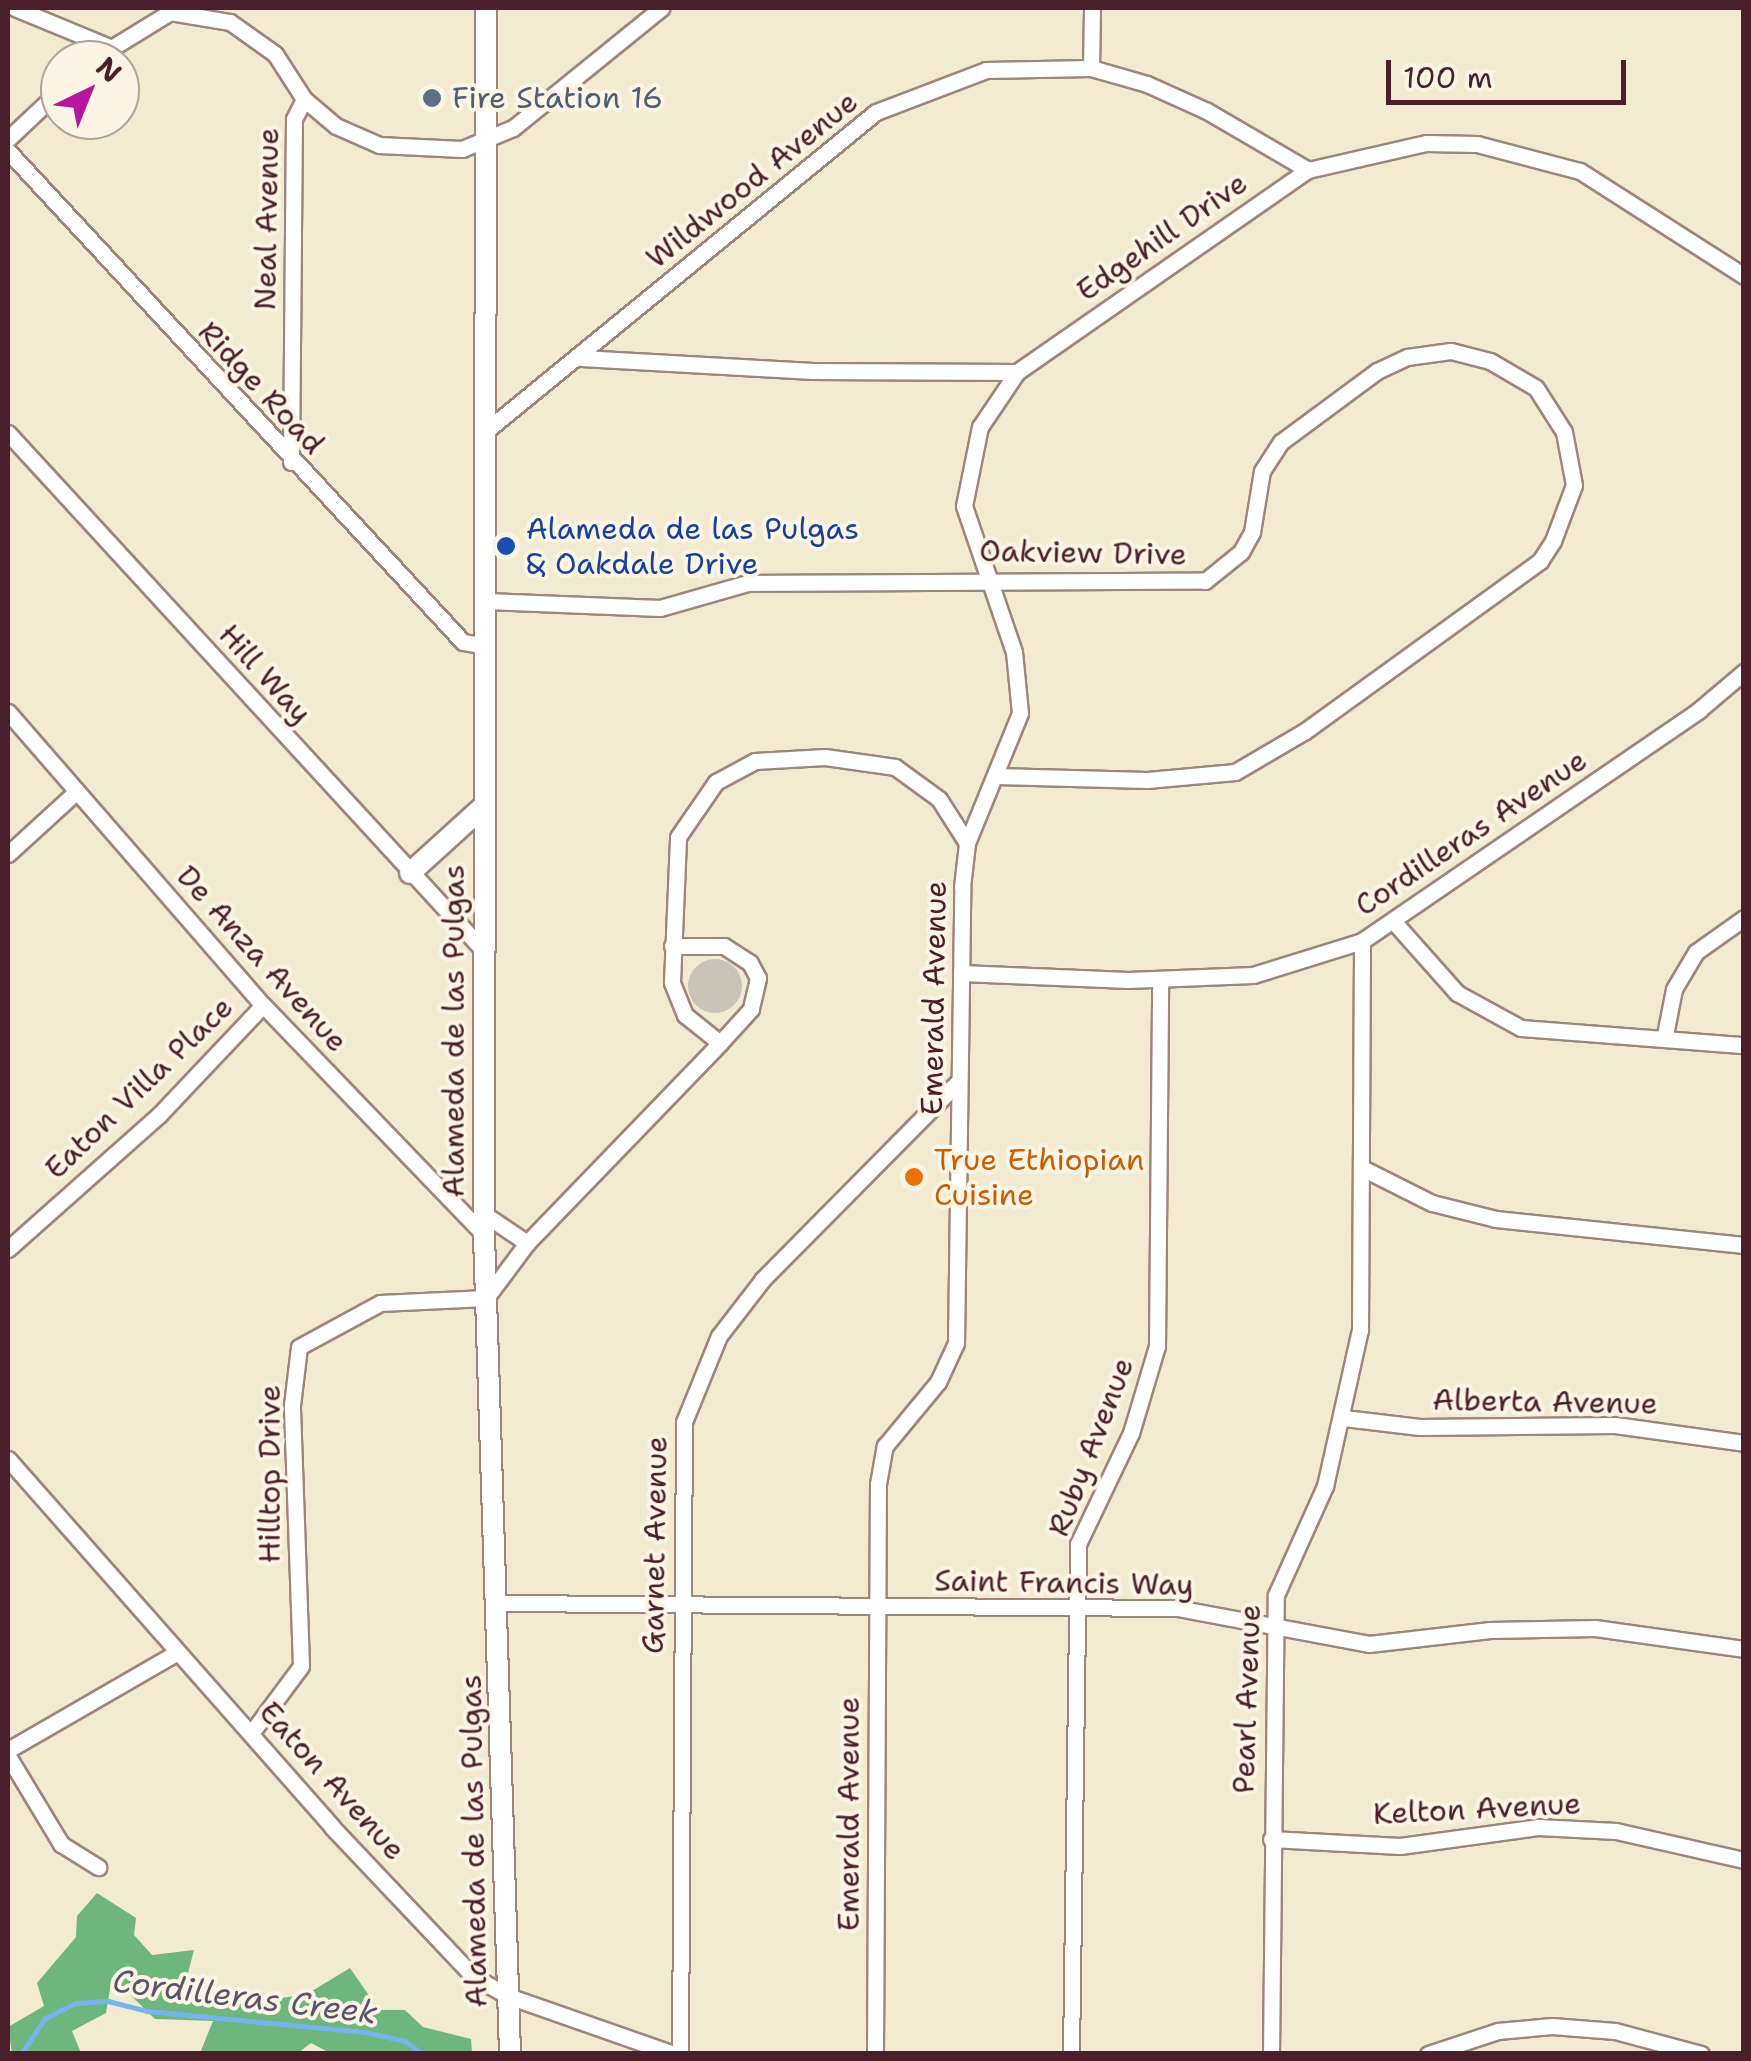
<!DOCTYPE html>
<style>
body{margin:0}
#map{position:relative;width:1751px;height:2061px;overflow:hidden;background:#f2ebd1;font-family:"Shantell Sans",sans-serif}
div>[style]{position:absolute}
[style*='--x']{left:calc(var(--x)*1px);top:calc(var(--y)*1px);width:calc(var(--w)*1px);rotate:calc(var(--a)*1deg)}
.industrial>*{inset:0;background:#c9c3b8}
.round{border-radius:50%}
.forest>*{inset:0;background:#6eb67d}
.stream>*{height:5px;margin:-2.5px;padding:0 2.5px;transform-origin:2.5px;border-radius:2.5px;background:#76b5ea}
.roads{filter:drop-shadow(2px 0 #9e857e) drop-shadow(-2px 0 #9e857e) drop-shadow(0 2px #9e857e) drop-shadow(0 -2px #9e857e)}
.minor>*{height:15px;margin:-7.5px;padding:0 7.5px;transform-origin:7.5px;border-radius:7.5px;background:#fff}
.secondary>*{height:20px;margin:-10px;padding:0 10px;transform-origin:10px;border-radius:10px;background:#fff}
.dots>*{width:28px;height:28px;translate:-50% -50%;box-sizing:border-box;border:5px solid #fcf5e5;border-radius:50%}
span{translate:-50% -50%;white-space:nowrap;text-align:center;line-height:1.15;-webkit-text-stroke:8px #fcf5e5;paint-order:stroke}
.service-label{font-size:30px;color:#4e5e75}
.left{translate:0 -50%;text-align:left}
.street-label{font-size:30px;color:#4a1f2b}
.transit-label{font-size:30px;color:#164399}
.food-label{font-size:30px;color:#c56008}
.water-label{font-size:32px;color:#59546e;font-style:italic}
.frame{position:absolute;inset:0;border:10px solid #4a1f2b;pointer-events:none}
.north{position:absolute;left:40px;top:40px;width:100px;height:100px;box-sizing:border-box;background:#fcf5e5;border:2px solid #b59f9b;border-radius:50%;rotate:43deg;font-size:28px;font-weight:700;line-height:40px;text-align:center;color:#4a1f2b}
.north::after{content:'';display:block;margin:auto;width:35px;height:45px;background:#b5179e;clip-path:polygon(50% 0,100% 100%,50% 72%,0 100%)}
.scale{position:absolute;left:1386px;top:60px;width:240px;height:45px;box-sizing:border-box;border:5px solid #4a1f2b;border-top:0;padding-left:12px;font-size:30px;line-height:35px;white-space:nowrap;color:#4a1f2b;-webkit-text-stroke:8px #fcf5e5;paint-order:stroke}
</style>
<div id="map">
<div class="industrial">
<i class="round" style="left:688px;top:959px;width:54px;height:54px"></i>
</div>
<div class="forest">
<i style="clip-path:polygon(97px 1893px,136px 1918px,134px 1935px,152px 1955px,194px 1950px,187px 1977px,218px 1999px,236px 1986px,256px 2002px,307px 1994px,350px 1968px,379px 2010px,405px 2010px,423px 2027px,471px 2039px,472px 2053px,330px 2053px,311px 2043px,298px 2053px,200px 2053px,213px 2021px,155px 2019px,112px 1977px,106px 2013px,72px 2031px,81px 2053px,12px 2053px,8px 2027px,44px 2006px,37px 1983px,76px 1937px,77px 1916px)"></i>
</div>
<div class="stream">
<i style="--x:21;--y:2054;--w:43;--a:-56.3"></i>
<i style="--x:45;--y:2018;--w:34;--a:-26"></i>
<i style="--x:76;--y:2003;--w:32;--a:-4"></i>
<i style="--x:108;--y:2001;--w:40;--a:14.4"></i>
<i style="--x:147;--y:2011;--w:219;--a:5.5"></i>
<i style="--x:365;--y:2032;--w:41;--a:12.7"></i>
<i style="--x:405;--y:2041;--w:21;--a:37"></i>
</div>
<div class="roads">
<div class="minor">
<i style="--x:15;--y:8;--w:100;--a:22.4"></i>
<i style="--x:92;--y:60;--w:92;--a:-31.6"></i>
<i style="--x:170;--y:12;--w:61;--a:9.5"></i>
<i style="--x:230;--y:22;--w:55;--a:35.4"></i>
<i style="--x:275;--y:54;--w:54;--a:57.2"></i>
<i style="--x:304;--y:99;--w:42;--a:40.2"></i>
<i style="--x:336;--y:126;--w:47;--a:23.8"></i>
<i style="--x:379;--y:145;--w:83;--a:2.8"></i>
<i style="--x:462;--y:149;--w:55;--a:-22.4"></i>
<i style="--x:513;--y:128;--w:191;--a:-39"></i>
<i style="--x:1091;--y:68;--w:60;--a:-89"></i>
<i style="--x:8;--y:139;--w:71;--a:-43.3"></i>
<i style="--x:8;--y:151;--w:669;--a:47.18"></i>
<i style="--x:463;--y:642;--w:22;--a:10"></i>
<i style="--x:581;--y:358;--w:232;--a:3.2"></i>
<i style="--x:813;--y:371;--w:204;--a:0.3"></i>
<i style="--x:1017;--y:372;--w:354;--a:-34.8"></i>
<i style="--x:1308;--y:170;--w:121;--a:-12.9"></i>
<i style="--x:1426;--y:143;--w:51;--a:1.1"></i>
<i style="--x:1477;--y:144;--w:106;--a:14.7"></i>
<i style="--x:1580;--y:171;--w:195;--a:32.6"></i>
<i style="--x:487;--y:430;--w:502;--a:-39.27"></i>
<i style="--x:876;--y:112;--w:118;--a:-20.9"></i>
<i style="--x:986;--y:70;--w:105;--a:-1.1"></i>
<i style="--x:1091;--y:68;--w:58;--a:15.9"></i>
<i style="--x:1147;--y:84;--w:66;--a:24.2"></i>
<i style="--x:1207;--y:111;--w:117;--a:30.3"></i>
<i style="--x:8;--y:433;--w:703;--a:47.42"></i>
<i style="--x:291;--y:462;--w:343;--a:-89.5"></i>
<i style="--x:294;--y:119;--w:22;--a:-63"></i>
<i style="--x:486;--y:601;--w:174;--a:2.3"></i>
<i style="--x:660;--y:608;--w:91;--a:-15.9"></i>
<i style="--x:748;--y:583;--w:457;--a:-0.3"></i>
<i style="--x:1205;--y:581;--w:46;--a:-38.9"></i>
<i style="--x:1241;--y:552;--w:23;--a:-61"></i>
<i style="--x:1252;--y:532;--w:62;--a:-80.7"></i>
<i style="--x:1262;--y:471;--w:35;--a:-57"></i>
<i style="--x:1281;--y:442;--w:119;--a:-36.5"></i>
<i style="--x:1377;--y:371;--w:33;--a:-25"></i>
<i style="--x:1407;--y:357;--w:44;--a:-7.8"></i>
<i style="--x:1451;--y:351;--w:40;--a:14.4"></i>
<i style="--x:1490;--y:361;--w:53;--a:30.4"></i>
<i style="--x:1536;--y:388;--w:52;--a:57.5"></i>
<i style="--x:1564;--y:432;--w:54;--a:79.3"></i>
<i style="--x:1574;--y:485;--w:60;--a:110.6"></i>
<i style="--x:1553;--y:541;--w:24;--a:123"></i>
<i style="--x:1540;--y:561;--w:290;--a:144.1"></i>
<i style="--x:1305;--y:731;--w:81;--a:149.6"></i>
<i style="--x:1235;--y:772;--w:88;--a:174.8"></i>
<i style="--x:1147;--y:780;--w:151;--a:-178.5"></i>
<i style="--x:8;--y:712;--w:388;--a:49"></i>
<i style="--x:263;--y:1005;--w:319;--a:46.1"></i>
<i style="--x:8;--y:854;--w:93;--a:-42.4"></i>
<i style="--x:1394;--y:922;--w:95;--a:48.4"></i>
<i style="--x:1457;--y:993;--w:73;--a:28.7"></i>
<i style="--x:1521;--y:1028;--w:224;--a:4.4"></i>
<i style="--x:672;--y:946;--w:52;--a:0"></i>
<i style="--x:724;--y:946;--w:31;--a:33"></i>
<i style="--x:750;--y:963;--w:17;--a:62"></i>
<i style="--x:758;--y:978;--w:32;--a:103"></i>
<i style="--x:751;--y:1009;--w:46;--a:132.4"></i>
<i style="--x:961;--y:973;--w:167;--a:2.4"></i>
<i style="--x:1128;--y:980;--w:125;--a:-2.3"></i>
<i style="--x:1253;--y:975;--w:114;--a:-17.3"></i>
<i style="--x:1362;--y:941;--w:409;--a:-34.4"></i>
<i style="--x:1699;--y:710;--w:59;--a:-40.2"></i>
<i style="--x:1665;--y:1035;--w:47;--a:-78.9"></i>
<i style="--x:1674;--y:989;--w:43;--a:-59.3"></i>
<i style="--x:1696;--y:952;--w:59;--a:-35.3"></i>
<i style="--x:1362;--y:1168;--w:78;--a:26.6"></i>
<i style="--x:1432;--y:1203;--w:66;--a:14"></i>
<i style="--x:1496;--y:1219;--w:249;--a:6"></i>
<i style="--x:484;--y:1214;--w:52;--a:34"></i>
<i style="--x:8;--y:1249;--w:202;--a:-41.6"></i>
<i style="--x:159;--y:1115;--w:151;--a:-46.6"></i>
<i style="--x:1344;--y:1418;--w:76;--a:6.8"></i>
<i style="--x:1419;--y:1427;--w:196;--a:-0.6"></i>
<i style="--x:1615;--y:1425;--w:130;--a:7.9"></i>
<i style="--x:8;--y:1459;--w:490;--a:48.6"></i>
<i style="--x:332;--y:1827;--w:207;--a:46.6"></i>
<i style="--x:474;--y:1977;--w:39;--a:29"></i>
<i style="--x:508;--y:1996;--w:176;--a:19.3"></i>
<i style="--x:497;--y:1603;--w:680;--a:0.42"></i>
<i style="--x:1177;--y:1608;--w:195;--a:10.6"></i>
<i style="--x:1369;--y:1644;--w:122;--a:-6.6"></i>
<i style="--x:1490;--y:1630;--w:105;--a:-1.1"></i>
<i style="--x:1595;--y:1628;--w:150;--a:8"></i>
<i style="--x:252;--y:1732;--w:82;--a:-53.4"></i>
<i style="--x:301;--y:1666;--w:261;--a:-92"></i>
<i style="--x:292;--y:1405;--w:58;--a:-83.1"></i>
<i style="--x:299;--y:1347;--w:92;--a:-28.5"></i>
<i style="--x:380;--y:1303;--w:106;--a:-2.7"></i>
<i style="--x:486;--y:1298;--w:69;--a:-53.3"></i>
<i style="--x:527;--y:1243;--w:278;--a:-46"></i>
<i style="--x:720;--y:1043;--w:45;--a:-141.3"></i>
<i style="--x:685;--y:1015;--w:35;--a:-112"></i>
<i style="--x:672;--y:982;--w:145;--a:-87.6"></i>
<i style="--x:678;--y:837;--w:67;--a:-55.4"></i>
<i style="--x:716;--y:782;--w:44;--a:-28.3"></i>
<i style="--x:755;--y:761;--w:70;--a:-3.3"></i>
<i style="--x:825;--y:757;--w:71;--a:8.1"></i>
<i style="--x:895;--y:767;--w:54;--a:36"></i>
<i style="--x:939;--y:799;--w:52;--a:57.5"></i>
<i style="--x:8;--y:1750;--w:196;--a:-30"></i>
<i style="--x:8;--y:1756;--w:103;--a:58.9"></i>
<i style="--x:61;--y:1844;--w:44;--a:31.9"></i>
<i style="--x:1271;--y:1839;--w:129;--a:3.1"></i>
<i style="--x:1400;--y:1846;--w:139;--a:-7.8"></i>
<i style="--x:1538;--y:1827;--w:78;--a:2.9"></i>
<i style="--x:1616;--y:1831;--w:131;--a:12.8"></i>
<i style="--x:680;--y:2054;--w:632;--a:-89.64"></i>
<i style="--x:684;--y:1422;--w:93;--a:-67.9"></i>
<i style="--x:719;--y:1336;--w:72;--a:-52.3"></i>
<i style="--x:763;--y:1279;--w:279;--a:-45.3"></i>
<i style="--x:875;--y:2054;--w:570;--a:-89.7"></i>
<i style="--x:878;--y:1484;--w:39;--a:-80"></i>
<i style="--x:885;--y:1446;--w:83;--a:-50.4"></i>
<i style="--x:938;--y:1382;--w:43;--a:-65.2"></i>
<i style="--x:956;--y:1343;--w:456;--a:-89.2"></i>
<i style="--x:962;--y:887;--w:44;--a:-83.5"></i>
<i style="--x:967;--y:843;--w:140;--a:-67.8"></i>
<i style="--x:1020;--y:713;--w:61;--a:-95.6"></i>
<i style="--x:1014;--y:652;--w:154;--a:-108.9"></i>
<i style="--x:964;--y:506;--w:81;--a:-78.6"></i>
<i style="--x:980;--y:427;--w:66;--a:-56.1"></i>
<i style="--x:1071;--y:2054;--w:510;--a:-89.21"></i>
<i style="--x:1078;--y:1544;--w:123;--a:-64.5"></i>
<i style="--x:1131;--y:1433;--w:91;--a:-73.4"></i>
<i style="--x:1157;--y:1346;--w:366;--a:-89.5"></i>
<i style="--x:1271;--y:2054;--w:459;--a:-89.4"></i>
<i style="--x:1276;--y:1595;--w:120;--a:-65.8"></i>
<i style="--x:1325;--y:1486;--w:160;--a:-77.4"></i>
<i style="--x:1360;--y:1330;--w:389;--a:-89.7"></i>
<i style="--x:1428;--y:2054;--w:74;--a:-18.2"></i>
<i style="--x:1498;--y:2031;--w:54;--a:-5.3"></i>
<i style="--x:1552;--y:2026;--w:63;--a:4.5"></i>
<i style="--x:1615;--y:2031;--w:89;--a:15"></i>
</div>
<div class="secondary">
<i style="--x:486;--y:8;--w:1227;--a:90.09"></i>
<i style="--x:484;--y:1235;--w:819;--a:88.18"></i>
<i style="--x:410;--y:873;--w:100;--a:-42.2"></i>
</div>
</div>
<div class="dots">
<i style="left:432px;top:98px;background:#5c6f8a"></i>
<i style="left:506px;top:546px;background:#1a4fb4"></i>
<i style="left:914px;top:1177px;background:#e8710a"></i>
</div>
<div class="service-label">
<span class="left" style="left:452px;top:98px">Fire Station 16</span>
</div>
<div class="street-label">
<span style="left:752px;top:180px;rotate:-39deg">Wildwood Avenue</span>
<span style="left:267px;top:219px;rotate:-89deg">Neal Avenue</span>
<span style="left:1162px;top:237px;rotate:-35deg">Edgehill Drive</span>
<span style="left:261px;top:388px;rotate:47deg">Ridge Road</span>
<span style="left:1083px;top:553px;rotate:1deg">Oakview Drive</span>
<span style="left:265px;top:674px;rotate:48deg">Hill Way</span>
<span style="left:1471px;top:833px;rotate:-34deg">Cordilleras Avenue</span>
<span style="left:262px;top:959px;rotate:48deg">De Anza Avenue</span>
<span style="left:934px;top:998px;rotate:-89deg">Emerald Avenue</span>
<span style="left:454px;top:1031px;rotate:-90deg">Alameda de las Pulgas</span>
<span style="left:139px;top:1088px;rotate:-44deg">Eaton Villa Place</span>
<span style="left:1545px;top:1402px;rotate:1deg">Alberta Avenue</span>
<span style="left:1091px;top:1447px;rotate:-69deg">Ruby Avenue</span>
<span style="left:270px;top:1474px;rotate:-90deg">Hilltop Drive</span>
<span style="left:655px;top:1545px;rotate:-89deg">Garnet Avenue</span>
<span style="left:1064px;top:1583px;rotate:1deg">Saint Francis Way</span>
<span style="left:1247px;top:1699px;rotate:-88deg">Pearl Avenue</span>
<span style="left:332px;top:1781px;rotate:48deg">Eaton Avenue</span>
<span style="left:1477px;top:1809px;rotate:-3deg">Kelton Avenue</span>
<span style="left:849px;top:1814px;rotate:-90deg">Emerald Avenue</span>
<span style="left:474px;top:1841px;rotate:-91deg">Alameda de las Pulgas</span>
</div>
<div class="transit-label">
<span class="left" style="left:526px;top:546px">Alameda de las Pulgas<br>&amp; Oakdale Drive</span>
</div>
<div class="food-label">
<span class="left" style="left:934px;top:1177px">True Ethiopian<br>Cuisine</span>
</div>
<div class="water-label">
<span style="left:245px;top:1997px;rotate:7deg">Cordilleras Creek</span>
</div>
<div class="frame"></div>
<div class="north">N</div>
<div class="scale">100 m</div>
</div>
